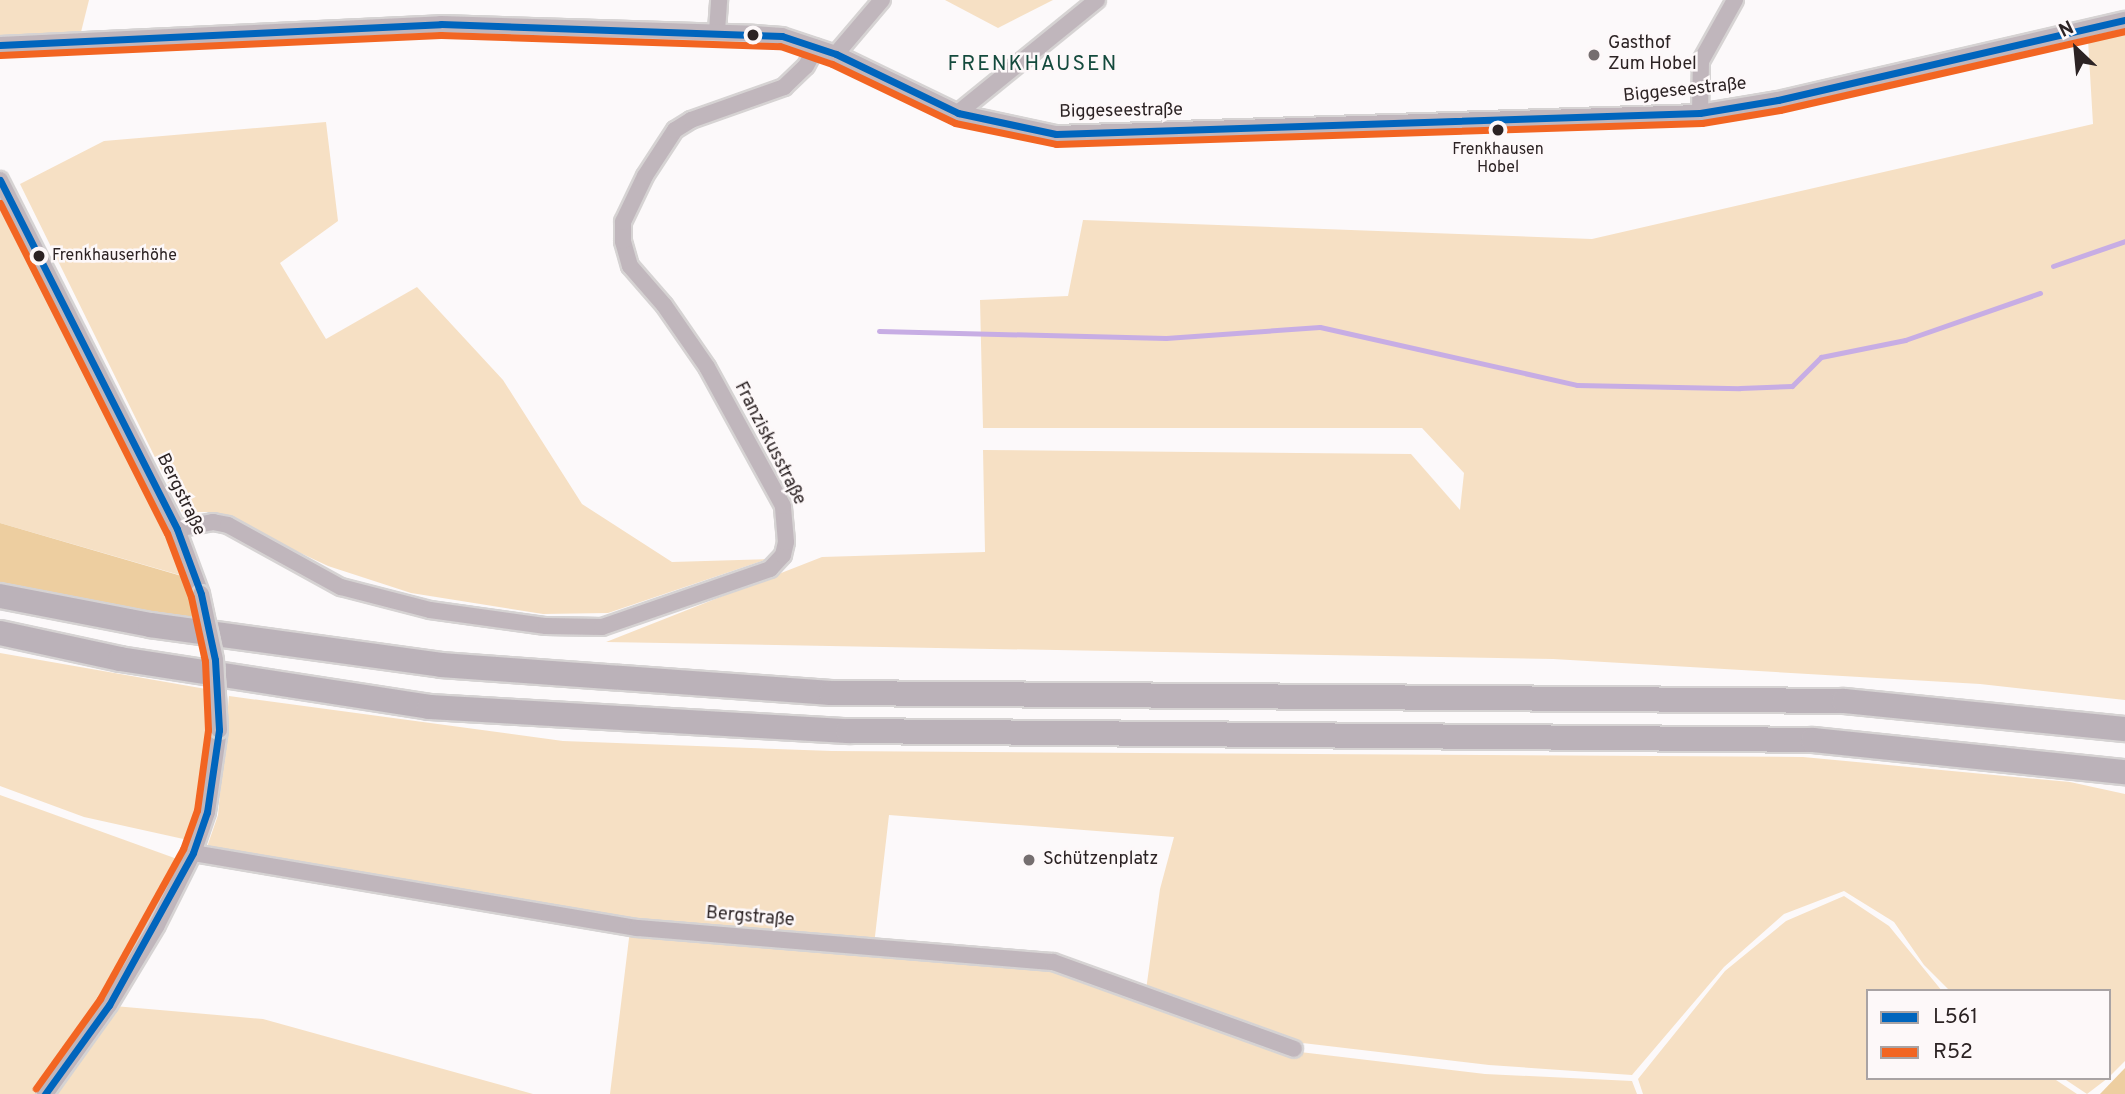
<!DOCTYPE html>
<meta charset="utf-8">
<style>
body{margin:0}
#map{position:relative;width:2125px;height:1094px;overflow:hidden;background:#fcf9fa;font-family:Overpass,sans-serif}
div>[style]{position:absolute}
[style*='--x']{left:calc(var(--x)*1px);top:calc(var(--y)*1px);width:calc(var(--w)*1px);rotate:calc(var(--a)*1deg)}
.green>*{inset:0;background:#f6e0c4}
.forest>*{inset:0;background:#edcea0}
.stream>*{height:5px;margin:-2.5px;padding:0 2.5px;transform-origin:2.5px;border-radius:2.5px;background:#c7ade4}
.roads{filter:drop-shadow(2px 0 #d6d3d3) drop-shadow(-2px 0 #d6d3d3) drop-shadow(0 2px #d6d3d3) drop-shadow(0 -2px #d6d3d3)}
.minor>*{height:16px;margin:-8px;padding:0 8px;transform-origin:8px;border-radius:8px;background:#c0b6bc}
.highway>*{height:24px;margin:-12px;padding:0 12px;transform-origin:12px;border-radius:12px;background:#bbb2b9}
.bridges{filter:drop-shadow(2px 0 #d6d3d3) drop-shadow(-2px 0 #d6d3d3) drop-shadow(0 2px #d6d3d3) drop-shadow(0 -2px #d6d3d3)}
.minor-bridge>*{height:16px;margin:-8px;padding:0 8px;transform-origin:8px;border-radius:8px;background:#c0b6bc}
.bus-1>*{height:7px;margin:-3.5px;padding:0 3.5px;transform-origin:3.5px;border-radius:3.5px;background:#0065bd}
.bus-2>*{height:7px;margin:-3.5px;padding:0 3.5px;transform-origin:3.5px;border-radius:3.5px;background:#f26522}
.dots>*{width:19px;height:19px;translate:-50% -50%;box-sizing:border-box;border:4px solid #fdf8f9;border-radius:50%}
span{translate:-50% -50%;white-space:nowrap;text-align:center;line-height:1.15;-webkit-text-stroke:5px #fdf8f9;paint-order:stroke}
.bus-label{font-size:16px;color:#2c2324}
.left{translate:0 -50%;text-align:left}
.poi-label{font-size:18px;color:#2c2324}
.street-label{font-size:18px;color:#2c2324}
.quarter-label{font-size:21px;color:#144a3d;letter-spacing:2px}
.legend{position:absolute;left:1866px;top:989px;width:245px;height:91px;box-sizing:border-box;background:#fdf8f9;border:2px solid #a9a3a4;margin:0;padding:9px 12px;list-style:none;font-size:21px;color:#2c2324}
.legend li{display:flex;align-items:center;gap:14px;height:35px}
.legend b{width:35px;border:2px solid #a9a3a4}
.north{position:absolute;left:2041px;top:14px;width:70px;height:70px;-webkit-text-stroke:5px #fdf8f9;paint-order:stroke;rotate:334deg;font-size:19px;font-weight:700;line-height:28px;text-align:center;color:#2c2324}
.north::after{content:'';display:block;margin:auto;width:24px;height:32px;background:#2c2324;clip-path:polygon(50% 0,100% 100%,50% 72%,0 100%)}
</style>
<div id="map">
<div class="green">
<i style="clip-path:polygon(0 0,89px 0,80px 36px,0 39px)"></i>
<i style="clip-path:polygon(945px 0,1053px 0,998px 28px)"></i>
<i style="clip-path:polygon(2125px 31px,2125px 700px,1980px 684px,1553px 659px,606px 642px,822px 557px,985px 552px,983px 450px,1411px 454px,1460px 510px,1464px 473px,1422px 428px,983px 428px,980px 300px,1068px 296px,1083px 220px,1592px 239px,2093px 124px,2088px 40px)"></i>
<i style="clip-path:polygon(326px 122px,338px 221px,280px 263px,326px 339px,417px 287px,503px 380px,582px 504px,672px 562px,768px 559px,608px 613px,543px 614px,411px 593px,328px 566px,214px 512px,182px 512px,20px 184px,104px 141px)"></i>
<i style="clip-path:polygon(0 183px,172px 531px,183px 576px,0 523px)"></i>
<i style="clip-path:polygon(0 653px,206px 689px,210px 744px,188px 840px,84px 817px,0 786px)"></i>
<i style="clip-path:polygon(229px 696px,563px 741px,832px 751px,1803px 757px,2070px 782px,2125px 794px,2125px 1061px,2109px 1077px,2109px 991px,1950px 991px,1924px 965px,1894px 922px,1844px 891px,1784px 914px,1724px 967px,1632px 1075px,1489px 1065px,1294px 1042px,1146px 990px,1160px 889px,1174px 837px,889px 815px,874px 945px,641px 924px,207px 847px,218px 815px)"></i>
<i style="clip-path:polygon(0 795px,180px 860px,106px 1002px,38px 1094px,0 1094px)"></i>
<i style="clip-path:polygon(1844px 896px,1889px 926px,1942px 991px,1868px 991px,1868px 1078px,2053px 1078px,2077px 1094px,1643px 1094px,1638px 1079px,1725px 971px,1786px 921px)"></i>
<i style="clip-path:polygon(630px 930px,1053px 966px,1300px 1052px,1485px 1074px,1632px 1081px,1637px 1094px,610px 1094px)"></i>
<i style="clip-path:polygon(114px 1006px,263px 1019px,533px 1094px,51px 1094px)"></i>
<i style="clip-path:polygon(2063px 1078px,2108px 1078px,2087px 1094px)"></i>
</div>
<div class="forest">
<i style="clip-path:polygon(0 523px,185px 577px,199px 622px,0 582px)"></i>
<i style="clip-path:polygon(2125px 1068px,2125px 1094px,2100px 1094px)"></i>
</div>
<div class="stream">
<i style="--x:2053;--y:266;--w:76;--a:-19.1"></i>
<i style="--x:879;--y:331;--w:287;--a:1.4"></i>
<i style="--x:1166;--y:338;--w:154;--a:-4.1"></i>
<i style="--x:1320;--y:327;--w:263;--a:12.7"></i>
<i style="--x:1577;--y:385;--w:163;--a:1.1"></i>
<i style="--x:1740;--y:388;--w:52;--a:-2.2"></i>
<i style="--x:1792;--y:386;--w:41;--a:-45"></i>
<i style="--x:1821;--y:357;--w:86;--a:-11.4"></i>
<i style="--x:1905;--y:340;--w:143;--a:-19.2"></i>
</div>
<div class="roads">
<div class="minor">
<i style="--x:717;--y:31;--w:31;--a:-86"></i>
<i style="--x:0;--y:45;--w:441;--a:-2.7"></i>
<i style="--x:441;--y:24;--w:313;--a:1.8"></i>
<i style="--x:754;--y:34;--w:28;--a:4"></i>
<i style="--x:782;--y:36;--w:57;--a:18.4"></i>
<i style="--x:836;--y:54;--w:136;--a:25.8"></i>
<i style="--x:958;--y:113;--w:100;--a:12.1"></i>
<i style="--x:1056;--y:134;--w:644;--a:-1.87"></i>
<i style="--x:1700;--y:113;--w:79;--a:-9.5"></i>
<i style="--x:1778;--y:100;--w:356;--a:-13"></i>
<i style="--x:836;--y:54;--w:71;--a:-49.6"></i>
<i style="--x:958;--y:113;--w:179;--a:-39.1"></i>
<i style="--x:1700;--y:113;--w:52;--a:-88.9"></i>
<i style="--x:1701;--y:61;--w:70;--a:-60.9"></i>
<i style="--x:0;--y:180;--w:391;--a:63.1"></i>
<i style="--x:177;--y:529;--w:69;--a:69.7"></i>
<i style="--x:177;--y:529;--w:37;--a:-11"></i>
<i style="--x:213;--y:522;--w:15;--a:11"></i>
<i style="--x:228;--y:525;--w:129;--a:28.8"></i>
<i style="--x:341;--y:587;--w:92;--a:14.5"></i>
<i style="--x:430;--y:610;--w:117;--a:7.9"></i>
<i style="--x:546;--y:626;--w:56;--a:1"></i>
<i style="--x:602;--y:627;--w:178;--a:-19"></i>
<i style="--x:770;--y:569;--w:19;--a:-47"></i>
<i style="--x:783;--y:555;--w:13;--a:-77"></i>
<i style="--x:786;--y:542;--w:36;--a:-95"></i>
<i style="--x:783;--y:506;--w:158;--a:-118.7"></i>
<i style="--x:707;--y:367;--w:75;--a:-124.7"></i>
<i style="--x:664;--y:305;--w:52;--a:-131.1"></i>
<i style="--x:630;--y:266;--w:26;--a:-106"></i>
<i style="--x:623;--y:241;--w:19;--a:-90"></i>
<i style="--x:623;--y:222;--w:51;--a:-64.4"></i>
<i style="--x:645;--y:176;--w:55;--a:-56.9"></i>
<i style="--x:675;--y:130;--w:19;--a:-32"></i>
<i style="--x:691;--y:120;--w:99;--a:-19.5"></i>
<i style="--x:784;--y:87;--w:30;--a:-44"></i>
<i style="--x:806;--y:66;--w:21;--a:-62"></i>
<i style="--x:193;--y:853;--w:450;--a:9.6"></i>
<i style="--x:637;--y:928;--w:417;--a:4.7"></i>
<i style="--x:1053;--y:962;--w:256;--a:19.8"></i>
<i style="--x:45;--y:1094;--w:110;--a:-54.3"></i>
<i style="--x:109;--y:1005;--w:93;--a:-59"></i>
<i style="--x:157;--y:925;--w:80;--a:-63.4"></i>
<i style="--x:193;--y:853;--w:43;--a:-71.1"></i>
<i style="--x:207;--y:812;--w:83;--a:-81.7"></i>
</div>
<div class="highway">
<i style="--x:0;--y:596;--w:153;--a:10.9"></i>
<i style="--x:150;--y:625;--w:294;--a:7.8"></i>
<i style="--x:441;--y:665;--w:391;--a:4.1"></i>
<i style="--x:831;--y:693;--w:1013;--a:0.45"></i>
<i style="--x:1844;--y:701;--w:282;--a:5.7"></i>
<i style="--x:0;--y:633;--w:123;--a:12.2"></i>
<i style="--x:120;--y:659;--w:313;--a:8.8"></i>
<i style="--x:429;--y:707;--w:420;--a:3.3"></i>
<i style="--x:848;--y:731;--w:965;--a:0.53"></i>
<i style="--x:1813;--y:740;--w:314;--a:5.9"></i>
</div>
</div>
<div class="bridges">
<div class="minor-bridge">
<i style="--x:201;--y:594;--w:67;--a:78"></i>
<i style="--x:215;--y:660;--w:70;--a:86.7"></i>
</div>
</div>
<div class="bus-1">
<i style="--x:0;--y:45;--w:441;--a:-2.7"></i>
<i style="--x:441;--y:24;--w:341;--a:2"></i>
<i style="--x:782;--y:36;--w:57;--a:18.4"></i>
<i style="--x:836;--y:54;--w:136;--a:25.8"></i>
<i style="--x:958;--y:113;--w:100;--a:12.1"></i>
<i style="--x:1056;--y:134;--w:644;--a:-1.87"></i>
<i style="--x:1700;--y:113;--w:79;--a:-9.5"></i>
<i style="--x:1778;--y:100;--w:356;--a:-13"></i>
<i style="--x:0;--y:180;--w:391;--a:63.1"></i>
<i style="--x:177;--y:529;--w:69;--a:69.7"></i>
<i style="--x:201;--y:594;--w:67;--a:78"></i>
<i style="--x:215;--y:660;--w:70;--a:86.7"></i>
<i style="--x:219;--y:730;--w:83;--a:98.3"></i>
<i style="--x:207;--y:812;--w:43;--a:108.9"></i>
<i style="--x:193;--y:853;--w:174;--a:118.9"></i>
<i style="--x:109;--y:1005;--w:110;--a:125.7"></i>
</div>
<div class="bus-2">
<i style="--x:0;--y:55;--w:441;--a:-2.6"></i>
<i style="--x:441;--y:35;--w:339;--a:1.9"></i>
<i style="--x:780;--y:46;--w:55;--a:19.1"></i>
<i style="--x:832;--y:64;--w:136;--a:25.6"></i>
<i style="--x:955;--y:123;--w:103;--a:11.7"></i>
<i style="--x:1056;--y:144;--w:646;--a:-1.86"></i>
<i style="--x:1702;--y:123;--w:79;--a:-9.5"></i>
<i style="--x:1780;--y:110;--w:354;--a:-12.9"></i>
<i style="--x:0;--y:203;--w:370;--a:63.2"></i>
<i style="--x:167;--y:533;--w:68;--a:69.4"></i>
<i style="--x:191;--y:597;--w:66;--a:77.7"></i>
<i style="--x:205;--y:661;--w:69;--a:87.5"></i>
<i style="--x:208;--y:730;--w:81;--a:97.8"></i>
<i style="--x:197;--y:810;--w:41;--a:109.7"></i>
<i style="--x:183;--y:849;--w:171;--a:119"></i>
<i style="--x:100;--y:999;--w:110;--a:125.7"></i>
</div>
<div class="dots">
<i style="left:753px;top:35px;background:#2c2324"></i>
<i style="left:1594px;top:55px;background:#756e6f"></i>
<i style="left:1498px;top:130px;background:#2c2324"></i>
<i style="left:39px;top:256px;background:#2c2324"></i>
<i style="left:1029px;top:860px;background:#756e6f"></i>
</div>
<div class="bus-label">
<span style="left:1498px;top:159px">Frenkhausen<br>Hobel</span>
<span class="left" style="left:52px;top:256px">Frenkhauserhöhe</span>
</div>
<div class="poi-label">
<span class="left" style="left:1608px;top:55px">Gasthof<br>Zum Hobel</span>
<span class="left" style="left:1043px;top:860px">Schützenplatz</span>
</div>
<div class="street-label">
<span style="left:1685px;top:91px;rotate:-6deg">Biggeseestraße</span>
<span style="left:1121px;top:112px;rotate:-1deg">Biggeseestraße</span>
<span style="left:769px;top:444px;rotate:63deg">Franziskusstraße</span>
<span style="left:180px;top:495px;rotate:64deg">Bergstraße</span>
<span style="left:750px;top:918px;rotate:5deg">Bergstraße</span>
</div>
<div class="quarter-label">
<span style="left:1033px;top:65px">FRENKHAUSEN</span>
</div>
<ul class="legend">
<li><b style="height:9px;background:#0065bd"></b>L561</li>
<li><b style="height:9px;background:#f26522"></b>R52</li>
</ul>
<div class="north">N</div>
</div>
